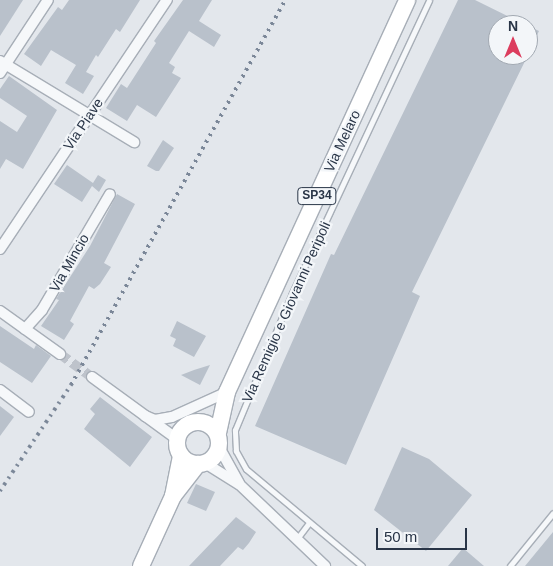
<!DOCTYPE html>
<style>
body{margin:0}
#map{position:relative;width:553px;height:566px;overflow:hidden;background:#e3e7ec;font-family:Arial,sans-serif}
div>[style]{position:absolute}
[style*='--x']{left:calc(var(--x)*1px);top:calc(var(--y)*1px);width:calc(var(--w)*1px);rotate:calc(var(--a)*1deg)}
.building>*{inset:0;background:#b9c1cb}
.street-tunnel>*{height:10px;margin-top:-5px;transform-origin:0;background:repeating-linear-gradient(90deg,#bec3cb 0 10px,transparent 0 15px)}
.roads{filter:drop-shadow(1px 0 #a7aeb7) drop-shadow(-1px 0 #a7aeb7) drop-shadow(0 1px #a7aeb7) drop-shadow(0 -1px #a7aeb7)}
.lane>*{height:5px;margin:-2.5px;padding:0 2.5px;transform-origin:2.5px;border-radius:2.5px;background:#f6f8fa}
.street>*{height:10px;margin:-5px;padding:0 5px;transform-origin:5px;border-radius:5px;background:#f6f8fa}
.primary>*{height:16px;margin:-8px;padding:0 8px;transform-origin:8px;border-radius:8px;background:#fff}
.primary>.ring{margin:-8px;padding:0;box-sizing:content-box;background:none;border:16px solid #fff;border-radius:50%}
.rail>*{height:4px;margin-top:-2px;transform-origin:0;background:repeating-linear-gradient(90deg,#7b8798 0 2.5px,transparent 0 7.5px)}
span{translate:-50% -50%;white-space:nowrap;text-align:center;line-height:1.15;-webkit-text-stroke:4.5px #f3f6f9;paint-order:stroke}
.shield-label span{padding:1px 4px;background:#f3f6f9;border:1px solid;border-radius:4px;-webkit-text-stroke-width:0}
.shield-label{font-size:12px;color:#293547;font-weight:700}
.street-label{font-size:14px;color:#293547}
.north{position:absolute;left:488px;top:15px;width:50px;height:50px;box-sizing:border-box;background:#f3f6f9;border:1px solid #a2a9b2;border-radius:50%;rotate:0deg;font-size:14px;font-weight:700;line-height:20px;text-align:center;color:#293547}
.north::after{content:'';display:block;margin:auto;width:18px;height:22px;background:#dc3d5e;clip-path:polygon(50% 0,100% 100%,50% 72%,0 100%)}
.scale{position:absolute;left:376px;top:528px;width:91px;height:22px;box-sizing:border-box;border:2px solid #293547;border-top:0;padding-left:6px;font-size:15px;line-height:18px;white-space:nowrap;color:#293547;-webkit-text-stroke:4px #f3f6f9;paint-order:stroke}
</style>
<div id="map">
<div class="building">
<i style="clip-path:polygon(0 0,23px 0,0 36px)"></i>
<i style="clip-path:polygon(69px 0,140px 0,120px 32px,116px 29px,98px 57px,96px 55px,86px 72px,94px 76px,83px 94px,65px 83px,76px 65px,51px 50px,41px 66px,24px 54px,58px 7px,62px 10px)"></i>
<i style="clip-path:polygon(183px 0,212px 0,199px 21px,221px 35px,214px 47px,189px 31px,169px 63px,175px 67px,172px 73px,181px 78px,156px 117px,137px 105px,127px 121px,106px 108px,121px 84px,127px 88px,156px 43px,154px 41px)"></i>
<i style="clip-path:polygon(458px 0,475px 0,526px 25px,498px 25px,498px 55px,528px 55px,412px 292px,420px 296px,346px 465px,255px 426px,331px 254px,334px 255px)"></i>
<i style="clip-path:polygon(528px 26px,539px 31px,528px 54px)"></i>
<i style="clip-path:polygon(9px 76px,57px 110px,23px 169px,6px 159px,0 169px,0 121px,17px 132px,27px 116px,0 98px,0 89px)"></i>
<i style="clip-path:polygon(163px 140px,174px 148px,159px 171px,156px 171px,147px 166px)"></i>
<i style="clip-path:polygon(67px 165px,93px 183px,98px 175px,106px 180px,99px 192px,92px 186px,82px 202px,54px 184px)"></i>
<i style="clip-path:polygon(117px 194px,135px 204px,104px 263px,111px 267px,100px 284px,94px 289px,89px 286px,70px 321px,74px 324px,64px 340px,41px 326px,59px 300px,56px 299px,90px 246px)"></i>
<i style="clip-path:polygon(177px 321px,206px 336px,194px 357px,173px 346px,176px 339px,170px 336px)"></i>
<i style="clip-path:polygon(0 326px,34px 349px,36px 345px,51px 356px,32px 383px,0 362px)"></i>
<i style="clip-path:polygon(210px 365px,200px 385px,181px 375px,194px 370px)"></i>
<i style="clip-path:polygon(100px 397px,152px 437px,130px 467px,84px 429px,95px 414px,90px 409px)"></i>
<i style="clip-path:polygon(0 406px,14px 417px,0 436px)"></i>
<i style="clip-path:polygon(402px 447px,429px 459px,472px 495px,426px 551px,374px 510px)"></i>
<i style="clip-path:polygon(196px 484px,215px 492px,206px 511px,187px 503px)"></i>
<i style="clip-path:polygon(236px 517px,256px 532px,249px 543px,243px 550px,238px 547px,220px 566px,189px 566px)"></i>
<i style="clip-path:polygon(553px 532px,553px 566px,525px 566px)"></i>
<i style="clip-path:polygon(463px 548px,484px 566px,448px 566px)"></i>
</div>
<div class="street-tunnel">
<i style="--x:60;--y:354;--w:39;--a:36"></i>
</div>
<div class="roads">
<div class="lane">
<i style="--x:296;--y:540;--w:21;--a:-53"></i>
<i style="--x:362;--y:566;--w:151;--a:-140.1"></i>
<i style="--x:246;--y:469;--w:21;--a:-119"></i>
<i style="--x:236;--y:451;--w:21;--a:-93"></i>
<i style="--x:235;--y:430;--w:148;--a:-67.4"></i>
<i style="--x:292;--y:293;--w:323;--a:-64.9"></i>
<i style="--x:510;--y:566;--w:68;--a:-50.9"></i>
</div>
<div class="street">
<i style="--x:0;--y:61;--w:157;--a:31.2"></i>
<i style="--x:0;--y:73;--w:87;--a:-56.7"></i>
<i style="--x:0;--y:249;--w:300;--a:-56.2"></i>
<i style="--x:0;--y:311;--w:74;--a:35.6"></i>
<i style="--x:25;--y:329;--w:25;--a:-48"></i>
<i style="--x:42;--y:310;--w:134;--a:-59.6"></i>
<i style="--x:92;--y:377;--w:105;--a:36.1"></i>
<i style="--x:0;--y:390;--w:36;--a:37"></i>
<i style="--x:145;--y:416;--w:11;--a:22"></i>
<i style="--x:155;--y:420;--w:17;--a:-10"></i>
<i style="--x:172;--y:417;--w:60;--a:-24.4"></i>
<i style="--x:219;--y:447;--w:41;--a:60.9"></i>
<i style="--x:205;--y:463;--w:40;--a:32"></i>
<i style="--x:239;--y:484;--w:119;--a:43.6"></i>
</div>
<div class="primary">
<i class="ring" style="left:177px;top:422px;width:26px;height:26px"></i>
<i style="--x:218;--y:433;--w:42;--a:-77.6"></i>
<i style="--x:227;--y:392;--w:431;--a:-65.3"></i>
<i style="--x:173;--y:496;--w:41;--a:-78.7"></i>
<i style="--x:141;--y:566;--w:77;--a:-65.4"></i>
<i style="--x:173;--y:496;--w:41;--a:-52"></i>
</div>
</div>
<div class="rail">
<i style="--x:0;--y:491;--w:128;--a:-56.2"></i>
<i style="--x:71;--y:385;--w:440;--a:-60.9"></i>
</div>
<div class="shield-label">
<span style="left:317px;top:196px">SP34</span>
</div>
<div class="street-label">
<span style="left:83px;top:124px;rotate:-56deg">Via Piave</span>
<span style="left:342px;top:141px;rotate:-65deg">Via Melaro</span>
<span style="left:69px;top:263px;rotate:-60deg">Via Mincio</span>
<span style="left:286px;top:312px;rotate:-66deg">Via Remigio e Giovanni Peripoli</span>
</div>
<div class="north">N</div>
<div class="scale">50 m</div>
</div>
